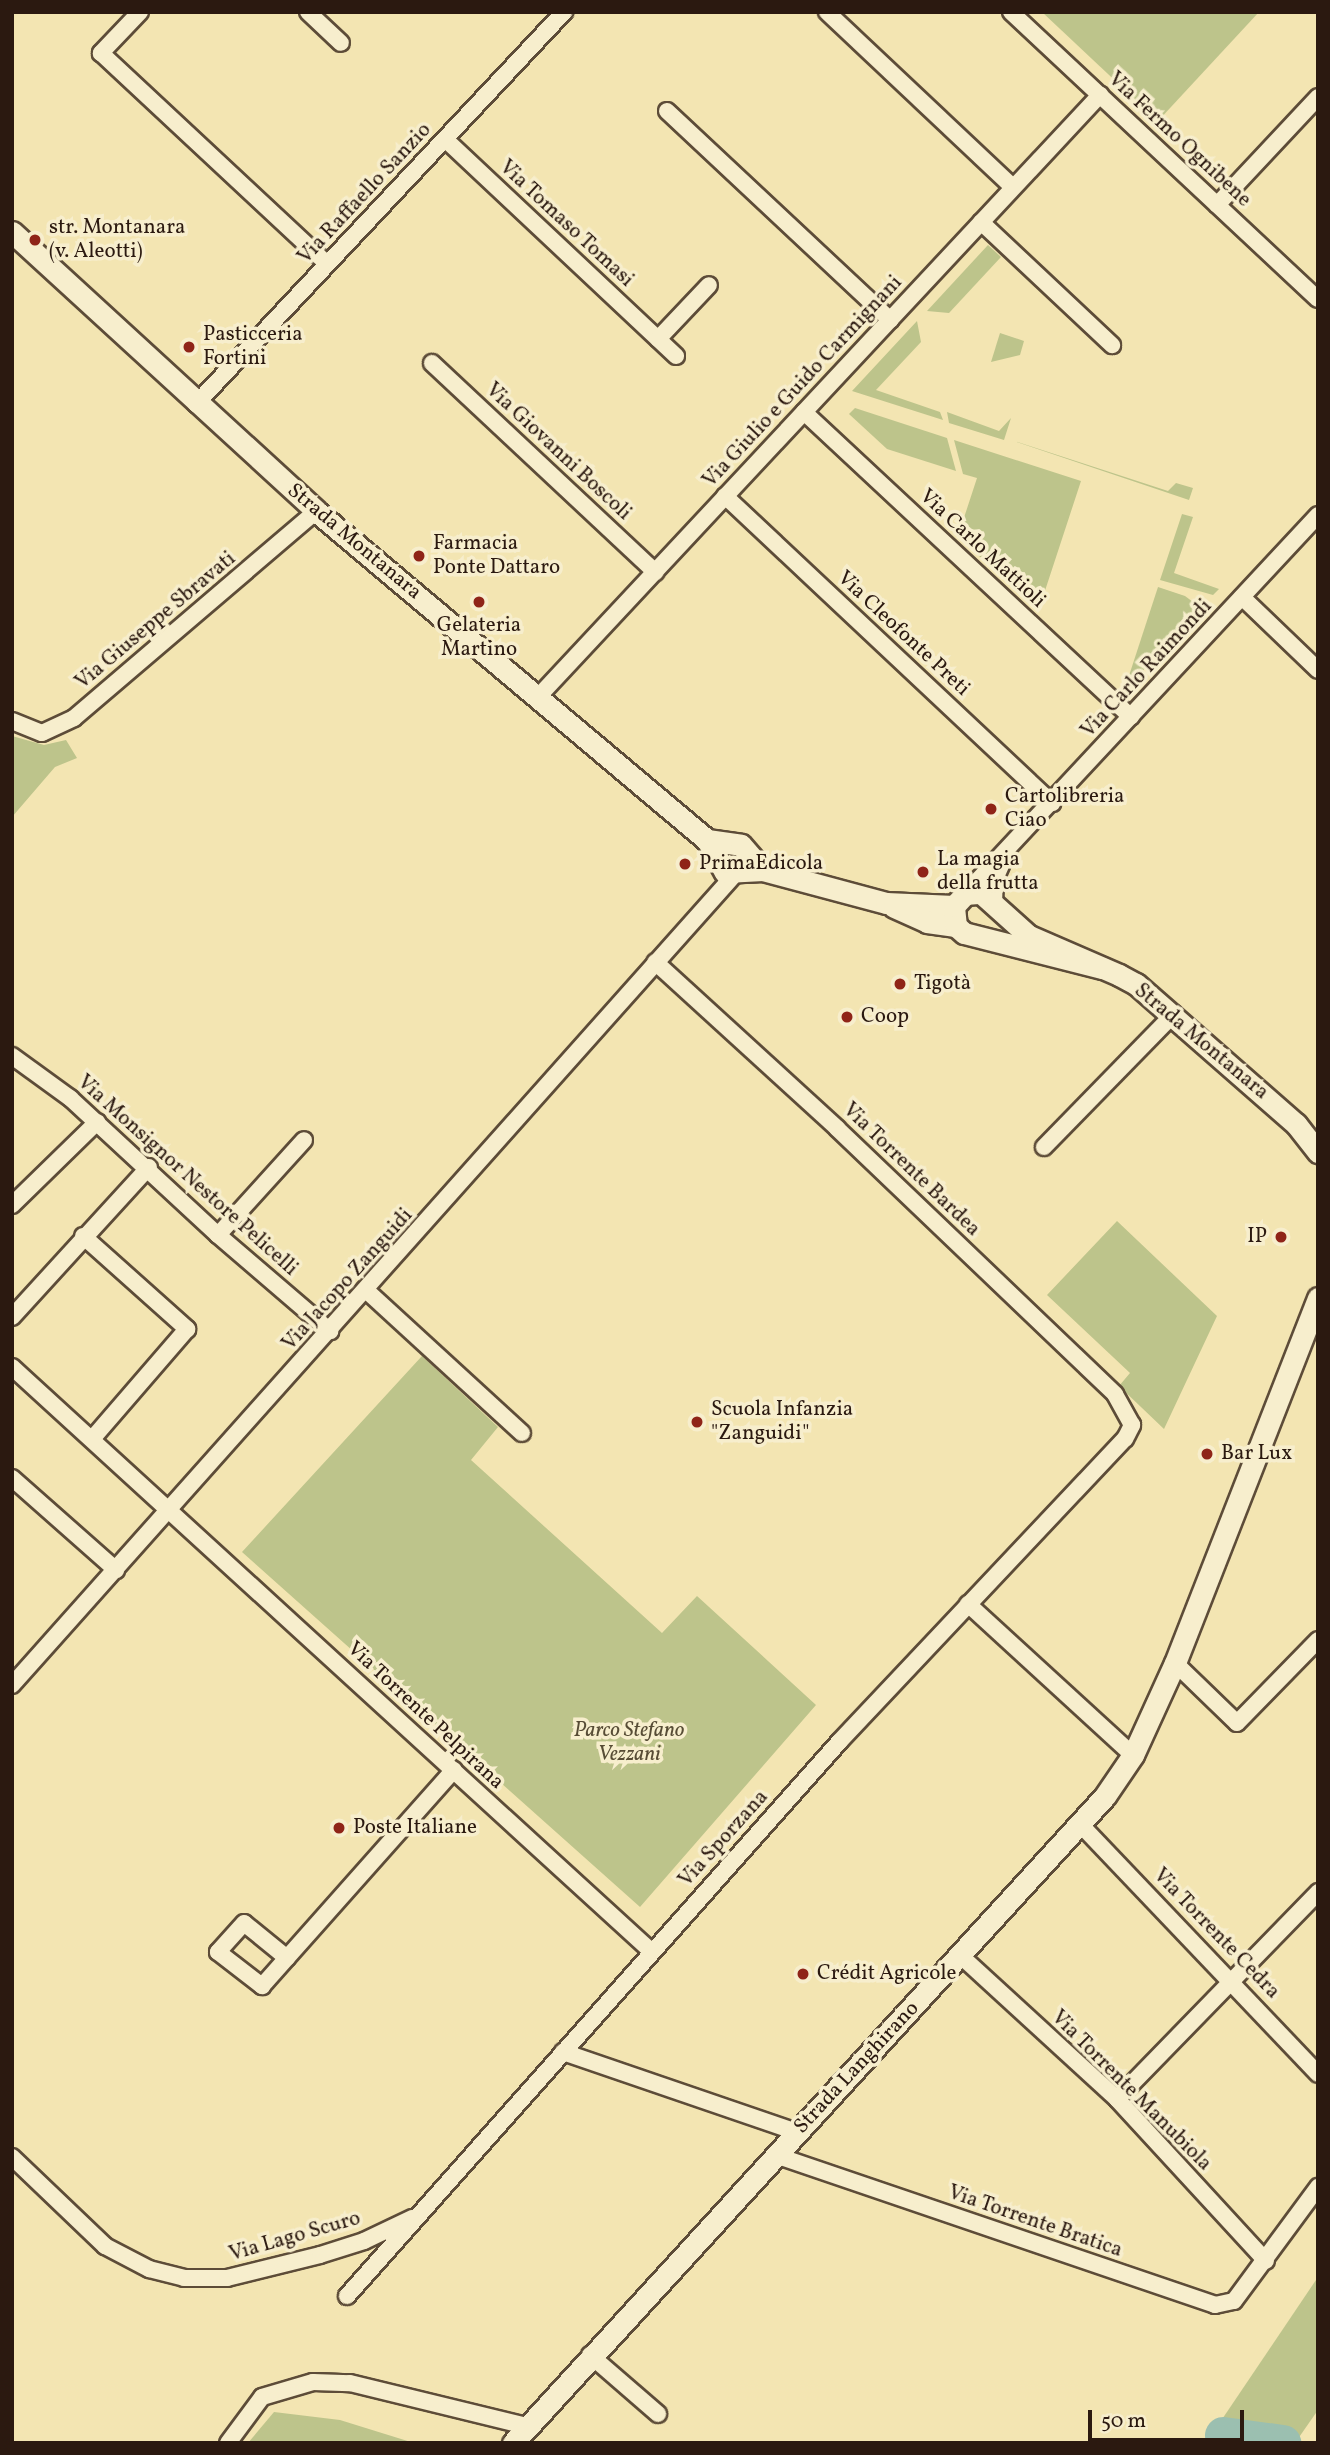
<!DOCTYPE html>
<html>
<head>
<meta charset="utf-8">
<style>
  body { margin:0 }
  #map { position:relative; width:1330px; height:2455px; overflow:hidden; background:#f3e5b2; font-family:Vollkorn,serif }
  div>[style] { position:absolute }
  .green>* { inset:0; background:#bdc48b }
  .river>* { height:37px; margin:-18.5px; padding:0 18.5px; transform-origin:18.5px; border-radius:18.5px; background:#9bbfb0 }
  .roads { filter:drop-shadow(2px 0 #5d4c38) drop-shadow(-2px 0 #5d4c38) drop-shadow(0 2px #5d4c38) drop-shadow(0 -2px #5d4c38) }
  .minor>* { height:16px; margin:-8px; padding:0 8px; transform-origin:8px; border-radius:8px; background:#f7eecd }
  .tertiary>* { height:21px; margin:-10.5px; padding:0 10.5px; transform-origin:10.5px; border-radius:10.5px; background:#f7eecd }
  .dots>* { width:19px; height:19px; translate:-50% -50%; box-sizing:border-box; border:4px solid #f7eecd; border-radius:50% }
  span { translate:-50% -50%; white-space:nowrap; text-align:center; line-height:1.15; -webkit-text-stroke:7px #f7eecd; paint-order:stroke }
  .street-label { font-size:21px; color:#2b1910 }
  .poi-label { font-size:21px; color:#2b1910 }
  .left { translate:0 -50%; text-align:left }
  .right { translate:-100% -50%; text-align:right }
  .park-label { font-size:21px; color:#574c35; font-style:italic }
  .frame { position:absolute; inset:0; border:14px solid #2b1910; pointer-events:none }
  .scale { position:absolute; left:1088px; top:2410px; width:156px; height:32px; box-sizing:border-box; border:4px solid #2b1910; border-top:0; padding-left:9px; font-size:21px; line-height:24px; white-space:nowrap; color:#2b1910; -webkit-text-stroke:5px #f7eecd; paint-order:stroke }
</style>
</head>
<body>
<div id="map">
  <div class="green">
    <i style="clip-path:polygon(1042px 12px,1259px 12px,1158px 121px)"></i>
    <i style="clip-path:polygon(988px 245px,1001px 257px,949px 313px,927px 311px)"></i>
    <i style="clip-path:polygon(917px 321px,921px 342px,876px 390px,940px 412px,943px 420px,852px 391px)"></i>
    <i style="clip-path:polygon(1000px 333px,1024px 341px,1020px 355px,991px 362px)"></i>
    <i style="clip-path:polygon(855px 408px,947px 438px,956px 471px,887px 449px,849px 414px)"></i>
    <i style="clip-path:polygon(947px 412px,999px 431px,1011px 418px,1004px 440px,949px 423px)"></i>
    <i style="clip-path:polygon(954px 440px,1081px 481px,1038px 612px,958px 536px,977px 478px,963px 474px)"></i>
    <i style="clip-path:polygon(1011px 440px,1168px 491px,1176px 483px,1193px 488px,1189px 500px)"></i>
    <i style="clip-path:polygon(1182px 514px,1193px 517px,1174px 573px,1219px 589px,1213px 595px,1160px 580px)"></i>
    <i style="clip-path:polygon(1158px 587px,1185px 596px,1201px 608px,1124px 691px)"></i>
    <i style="clip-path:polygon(12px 736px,44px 745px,66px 740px,77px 758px,55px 767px,12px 817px)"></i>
    <i style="clip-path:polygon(1117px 1221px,1217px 1316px,1164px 1429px,1119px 1386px,1130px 1373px,1047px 1295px)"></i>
    <i style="clip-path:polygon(422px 1356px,498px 1427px,471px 1460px,662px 1633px,697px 1596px,816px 1705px,640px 1907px,242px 1552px)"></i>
    <i style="clip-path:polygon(1318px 2277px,1318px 2410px,1295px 2443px,1206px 2443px)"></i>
    <i style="clip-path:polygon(274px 2412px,340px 2420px,414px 2443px,248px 2443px)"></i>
  </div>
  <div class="river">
    <i style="left:1223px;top:2435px;width:60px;rotate:7.7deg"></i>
  </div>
  <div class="roads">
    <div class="minor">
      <i style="left:140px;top:12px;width:57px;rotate:133.6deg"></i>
      <i style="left:101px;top:53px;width:309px;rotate:43deg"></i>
      <i style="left:308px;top:12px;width:45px;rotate:43.2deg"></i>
      <i style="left:827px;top:12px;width:255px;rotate:43.3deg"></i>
      <i style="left:1011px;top:12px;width:420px;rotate:43.1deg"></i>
      <i style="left:667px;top:111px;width:306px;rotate:43.1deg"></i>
      <i style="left:445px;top:139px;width:317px;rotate:43.2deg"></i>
      <i style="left:1217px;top:205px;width:148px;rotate:-46.9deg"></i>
      <i style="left:981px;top:222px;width:180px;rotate:43.2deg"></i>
      <i style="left:658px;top:339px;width:74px;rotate:-46.6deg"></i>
      <i style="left:432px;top:363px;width:306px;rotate:43.1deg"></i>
      <i style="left:196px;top:404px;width:538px;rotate:-46.81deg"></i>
      <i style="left:804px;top:412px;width:447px;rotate:43deg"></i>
      <i style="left:725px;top:496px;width:449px;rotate:43.2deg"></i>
      <i style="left:1242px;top:597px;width:105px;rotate:43.8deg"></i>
      <i style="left:538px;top:697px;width:824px;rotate:-46.97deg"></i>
      <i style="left:12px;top:721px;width:32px;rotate:22deg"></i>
      <i style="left:42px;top:733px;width:35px;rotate:-25deg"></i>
      <i style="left:74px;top:718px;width:318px;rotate:-40.5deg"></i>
      <i style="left:965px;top:894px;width:518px;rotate:-47.03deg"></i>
      <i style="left:994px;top:904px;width:25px;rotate:-88deg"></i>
      <i style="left:995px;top:879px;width:24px;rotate:-66deg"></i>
      <i style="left:12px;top:1056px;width:72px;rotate:35.9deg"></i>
      <i style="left:70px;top:1098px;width:202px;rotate:42.8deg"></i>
      <i style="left:218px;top:1235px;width:148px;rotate:40.6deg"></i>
      <i style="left:1044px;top:1147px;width:186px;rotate:-45.7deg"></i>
      <i style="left:12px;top:1205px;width:119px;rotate:-44.3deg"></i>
      <i style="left:218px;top:1235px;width:128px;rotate:-47.8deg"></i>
      <i style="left:83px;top:1236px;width:140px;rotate:41.8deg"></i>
      <i style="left:187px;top:1329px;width:144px;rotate:130.8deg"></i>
      <i style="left:367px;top:1291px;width:210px;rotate:42.5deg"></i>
      <i style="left:12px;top:1317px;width:203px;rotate:-47.6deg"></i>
      <i style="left:12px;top:1367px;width:867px;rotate:42.43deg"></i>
      <i style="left:12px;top:1478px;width:139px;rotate:41.5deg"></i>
      <i style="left:968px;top:1604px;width:224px;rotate:42.5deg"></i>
      <i style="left:1175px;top:1663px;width:86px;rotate:44.1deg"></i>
      <i style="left:1237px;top:1723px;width:116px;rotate:-45.7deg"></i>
      <i style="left:12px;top:1685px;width:1088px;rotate:-48.28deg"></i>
      <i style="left:1082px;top:1826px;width:342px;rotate:46.4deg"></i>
      <i style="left:961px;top:1956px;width:212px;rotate:42.5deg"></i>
      <i style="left:1117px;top:2099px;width:220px;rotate:47.4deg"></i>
      <i style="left:287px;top:1958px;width:55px;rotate:-140.9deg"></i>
      <i style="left:244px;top:1923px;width:39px;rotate:132deg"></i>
      <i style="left:218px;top:1952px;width:56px;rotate:37.7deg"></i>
      <i style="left:262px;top:1986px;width:289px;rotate:-48.4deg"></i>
      <i style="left:563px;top:2052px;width:247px;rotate:18.9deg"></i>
      <i style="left:1117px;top:2099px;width:289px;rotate:-45.8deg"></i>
      <i style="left:775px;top:2155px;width:465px;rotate:18.8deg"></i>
      <i style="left:1215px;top:2305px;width:19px;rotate:-12deg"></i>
      <i style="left:1234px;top:2301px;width:142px;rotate:-53.6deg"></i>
      <i style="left:12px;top:2157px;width:129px;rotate:43.7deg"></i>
      <i style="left:105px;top:2246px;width:50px;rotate:27.6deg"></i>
      <i style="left:149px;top:2269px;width:36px;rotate:14deg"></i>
      <i style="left:184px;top:2278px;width:43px"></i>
      <i style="left:227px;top:2278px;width:96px;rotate:-13.9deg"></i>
      <i style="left:320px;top:2255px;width:46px;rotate:-17.7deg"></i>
      <i style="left:364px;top:2241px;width:53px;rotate:-25.6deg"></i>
      <i style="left:347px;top:2296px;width:741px;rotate:-48.39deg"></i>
      <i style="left:839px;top:1742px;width:417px;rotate:-46.7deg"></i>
      <i style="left:1125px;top:1439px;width:16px;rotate:-63deg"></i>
      <i style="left:1132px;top:1425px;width:35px;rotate:-119deg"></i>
      <i style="left:1115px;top:1394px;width:385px;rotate:-136.3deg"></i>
      <i style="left:837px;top:1128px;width:246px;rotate:-137.6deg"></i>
      <i style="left:590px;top:2355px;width:90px;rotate:40.9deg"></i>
      <i style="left:228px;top:2443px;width:57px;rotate:-53.5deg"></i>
      <i style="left:262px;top:2397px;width:53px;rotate:-16.4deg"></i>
      <i style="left:313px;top:2382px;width:37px;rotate:2deg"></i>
      <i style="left:350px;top:2383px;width:182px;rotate:13.7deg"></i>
    </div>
    <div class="tertiary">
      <i style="left:12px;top:232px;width:413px;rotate:42.5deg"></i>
      <i style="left:316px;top:511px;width:511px;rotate:40.08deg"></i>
      <i style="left:707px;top:840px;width:37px;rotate:61deg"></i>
      <i style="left:725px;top:872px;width:38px;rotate:-3deg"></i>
      <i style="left:763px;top:870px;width:127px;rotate:15deg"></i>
      <i style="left:886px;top:903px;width:68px;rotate:2.5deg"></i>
      <i style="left:707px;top:840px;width:34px;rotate:8deg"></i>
      <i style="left:741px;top:845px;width:33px;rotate:49deg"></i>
      <i style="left:894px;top:907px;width:36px;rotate:24deg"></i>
      <i style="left:927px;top:922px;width:29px;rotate:8deg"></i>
      <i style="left:1102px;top:968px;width:142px;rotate:-165.8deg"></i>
      <i style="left:964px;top:933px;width:11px;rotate:-139deg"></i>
      <i style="left:956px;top:926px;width:20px;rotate:-96deg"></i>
      <i style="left:954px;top:906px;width:16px;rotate:-47deg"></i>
      <i style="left:965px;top:894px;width:16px;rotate:-4deg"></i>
      <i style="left:981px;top:893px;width:64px;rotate:41.9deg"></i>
      <i style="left:1029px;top:936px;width:98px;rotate:23.4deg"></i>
      <i style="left:1119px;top:975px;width:19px;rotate:28deg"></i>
      <i style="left:1136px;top:984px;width:213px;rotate:41.2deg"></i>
      <i style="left:1296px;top:1124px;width:36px;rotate:52deg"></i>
      <i style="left:513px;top:2443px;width:877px;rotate:-47.54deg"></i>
      <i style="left:1105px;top:1796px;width:50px;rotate:-55.7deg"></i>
      <i style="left:1133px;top:1755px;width:101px;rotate:-65.5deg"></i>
      <i style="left:1175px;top:1663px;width:392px;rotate:-68.6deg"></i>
    </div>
  </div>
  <div class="dots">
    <i style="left:35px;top:240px;background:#8f2418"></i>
    <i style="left:189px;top:347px;background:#8f2418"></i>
    <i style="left:419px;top:556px;background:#8f2418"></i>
    <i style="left:479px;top:602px;background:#8f2418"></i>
    <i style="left:991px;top:809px;background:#8f2418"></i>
    <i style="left:685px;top:864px;background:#8f2418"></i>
    <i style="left:923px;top:872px;background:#8f2418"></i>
    <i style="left:900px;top:984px;background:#8f2418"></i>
    <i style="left:847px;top:1017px;background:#8f2418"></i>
    <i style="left:1281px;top:1237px;background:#8f2418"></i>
    <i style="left:697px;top:1422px;background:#8f2418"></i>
    <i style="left:1207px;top:1454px;background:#8f2418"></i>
    <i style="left:339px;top:1828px;background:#8f2418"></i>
    <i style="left:803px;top:1974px;background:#8f2418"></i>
  </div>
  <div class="street-label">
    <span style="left:1179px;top:140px;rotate:43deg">Via Fermo Ognibene</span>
    <span style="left:365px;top:194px;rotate:-47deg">Via Raffaello Sanzio</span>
    <span style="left:566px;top:224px;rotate:43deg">Via Tomaso Tomasi</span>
    <span style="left:803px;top:382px;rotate:-47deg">Via Giulio e Guido Carmignani</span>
    <span style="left:558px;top:452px;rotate:43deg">Via Giovanni Boscoli</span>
    <span style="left:354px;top:542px;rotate:40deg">Strada Montanara</span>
    <span style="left:982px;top:549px;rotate:43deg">Via Carlo Mattioli</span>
    <span style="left:156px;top:621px;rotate:-40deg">Via Giuseppe Sbravati</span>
    <span style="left:903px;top:634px;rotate:43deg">Via Cleofonte Preti</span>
    <span style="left:1147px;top:669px;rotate:-47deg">Via Carlo Raimondi</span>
    <span style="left:1201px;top:1042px;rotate:40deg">Strada Montanara</span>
    <span style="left:911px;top:1170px;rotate:44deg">Via Torrente Bardea</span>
    <span style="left:187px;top:1176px;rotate:42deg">Via Monsignor Nestore Pelicelli</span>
    <span style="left:348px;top:1280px;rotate:-48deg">Via Jacopo Zanguidi</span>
    <span style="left:425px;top:1716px;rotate:43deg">Via Torrente Pelpirana</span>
    <span style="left:724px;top:1839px;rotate:-48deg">Via Sporzana</span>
    <span style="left:1216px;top:1934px;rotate:46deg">Via Torrente Cedra</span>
    <span style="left:857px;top:2068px;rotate:-47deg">Strada Langhirano</span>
    <span style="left:1131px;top:2091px;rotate:45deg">Via Torrente Manubiola</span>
    <span style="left:1035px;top:2222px;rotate:19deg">Via Torrente Bratica</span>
    <span style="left:295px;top:2237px;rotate:-16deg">Via Lago Scuro</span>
  </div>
  <div class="poi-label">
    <span class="left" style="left:49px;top:240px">str. Montanara<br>(v. Aleotti)</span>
    <span class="left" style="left:203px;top:347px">Pasticceria<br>Fortini</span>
    <span class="left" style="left:433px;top:556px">Farmacia<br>Ponte Dattaro</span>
    <span style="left:479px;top:638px">Gelateria<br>Martino</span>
    <span class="left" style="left:1005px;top:809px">Cartolibreria<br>Ciao</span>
    <span class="left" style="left:937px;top:872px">La magia<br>della frutta</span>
    <span class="left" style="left:699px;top:864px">PrimaEdicola</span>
    <span class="left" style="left:914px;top:984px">Tigotà</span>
    <span class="left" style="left:861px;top:1017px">Coop</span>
    <span class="right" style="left:1267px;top:1237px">IP</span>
    <span class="left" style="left:711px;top:1422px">Scuola Infanzia<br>"Zanguidi"</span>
    <span class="left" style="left:1221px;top:1454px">Bar Lux</span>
    <span class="left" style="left:353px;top:1828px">Poste Italiane</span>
    <span class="left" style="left:817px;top:1974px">Crédit Agricole</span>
  </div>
  <div class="park-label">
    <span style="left:629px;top:1743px">Parco Stefano<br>Vezzani</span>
  </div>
  <div class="frame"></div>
  <div class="scale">50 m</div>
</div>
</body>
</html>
